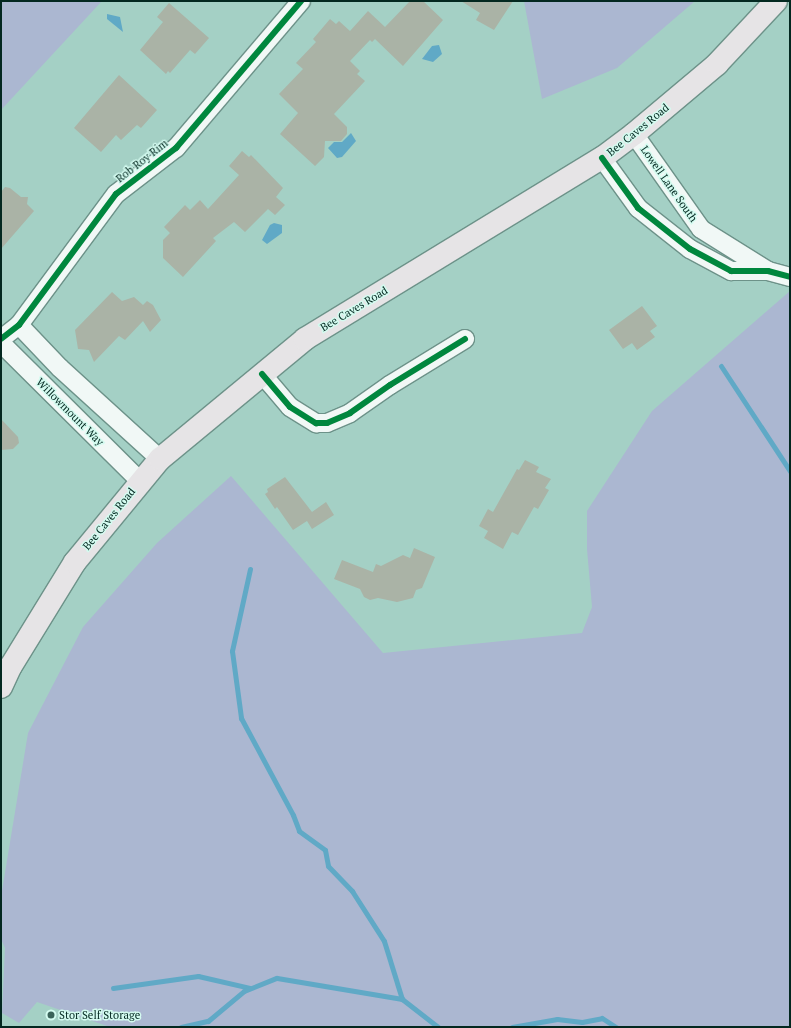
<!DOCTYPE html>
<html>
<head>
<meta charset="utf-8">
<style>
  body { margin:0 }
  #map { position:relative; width:791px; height:1028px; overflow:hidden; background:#a4d0c5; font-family:"PT Serif",serif }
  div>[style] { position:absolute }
  .green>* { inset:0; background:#abb7d1 }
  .water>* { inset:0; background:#60a9c6 }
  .stream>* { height:5px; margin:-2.5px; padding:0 2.5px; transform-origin:2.5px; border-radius:2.5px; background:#60a9c6 }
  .building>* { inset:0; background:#aab3a6 }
  .roads { filter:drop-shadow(1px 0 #6d9289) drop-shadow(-1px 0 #6d9289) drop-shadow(0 1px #6d9289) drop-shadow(0 -1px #6d9289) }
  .street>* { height:18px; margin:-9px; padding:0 9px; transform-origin:9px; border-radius:9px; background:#f1f8f6 }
  .primary>* { height:22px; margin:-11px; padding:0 11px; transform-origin:11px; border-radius:11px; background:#e6e4e6 }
  .cycleway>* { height:6px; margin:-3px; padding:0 3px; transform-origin:3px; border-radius:3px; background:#00873e }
  .dots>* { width:11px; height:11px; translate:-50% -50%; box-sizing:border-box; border:2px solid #d4fbf0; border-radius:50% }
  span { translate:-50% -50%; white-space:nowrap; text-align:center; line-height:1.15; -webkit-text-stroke:3px #d4fbf0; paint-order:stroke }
  .street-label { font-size:11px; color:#032820 }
  .poi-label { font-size:11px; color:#032820 }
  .left { translate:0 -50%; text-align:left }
  .frame { position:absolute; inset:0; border:2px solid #032820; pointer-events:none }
</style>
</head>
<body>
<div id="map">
  <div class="green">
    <i style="clip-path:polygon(1px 1px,102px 1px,1px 110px)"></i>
    <i style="clip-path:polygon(524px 1px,695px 1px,617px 68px,542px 99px)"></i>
    <i style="clip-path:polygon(790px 291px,790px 1027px,110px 1027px,37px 1002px,19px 1023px,2px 1013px,5px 948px,1px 939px,1px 897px,28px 733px,83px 627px,157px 543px,231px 476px,383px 653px,582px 633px,592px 607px,587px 549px,587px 511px,652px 411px)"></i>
  </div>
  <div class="water">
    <i style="clip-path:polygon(107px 14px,120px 17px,123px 32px,107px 19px)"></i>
    <i style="clip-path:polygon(439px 45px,442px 54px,433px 62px,422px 59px,432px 46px)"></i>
    <i style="clip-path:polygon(351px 133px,356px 141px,342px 157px,337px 158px,328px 148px,334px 142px,342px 142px)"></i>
    <i style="clip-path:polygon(274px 223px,282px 225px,282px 233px,267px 244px,262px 240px,270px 225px)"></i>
  </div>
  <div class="stream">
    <i style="left:721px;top:366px;width:126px;rotate:56.7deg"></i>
    <i style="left:250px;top:569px;width:84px;rotate:102.4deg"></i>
    <i style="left:232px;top:651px;width:68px;rotate:82.3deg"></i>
    <i style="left:241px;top:718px;width:110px;rotate:61.8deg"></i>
    <i style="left:293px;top:815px;width:17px;rotate:69deg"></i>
    <i style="left:299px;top:831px;width:32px;rotate:36deg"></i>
    <i style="left:325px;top:850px;width:16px;rotate:79deg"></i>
    <i style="left:328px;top:866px;width:35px;rotate:46deg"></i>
    <i style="left:352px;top:891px;width:59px;rotate:57.4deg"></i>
    <i style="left:384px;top:941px;width:61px;rotate:72.8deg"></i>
    <i style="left:402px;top:999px;width:46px;rotate:37.9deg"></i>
    <i style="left:113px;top:988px;width:86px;rotate:-8deg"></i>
    <i style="left:198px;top:976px;width:53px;rotate:13deg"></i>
    <i style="left:181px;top:1027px;width:28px;rotate:-13deg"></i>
    <i style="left:208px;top:1021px;width:47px;rotate:-39.8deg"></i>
    <i style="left:244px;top:991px;width:35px;rotate:-22deg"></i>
    <i style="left:277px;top:978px;width:127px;rotate:9.5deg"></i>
    <i style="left:512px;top:1027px;width:46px;rotate:-10.1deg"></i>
    <i style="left:557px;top:1019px;width:25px;rotate:7deg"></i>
    <i style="left:582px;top:1022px;width:20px;rotate:-11deg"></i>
    <i style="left:602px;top:1018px;width:17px;rotate:33deg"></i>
  </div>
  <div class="building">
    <i style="clip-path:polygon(410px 1px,423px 1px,443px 20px,403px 66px,375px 39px,372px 42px,370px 40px,350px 61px,360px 71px,357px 74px,365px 81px,334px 114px,347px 127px,347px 134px,341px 141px,325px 141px,324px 157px,315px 166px,280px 134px,298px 113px,279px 94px,303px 69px,296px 63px,316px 42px,313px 39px,330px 19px,336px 24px,339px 21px,350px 31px,368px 11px,385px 27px)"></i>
    <i style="clip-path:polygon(461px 1px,513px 1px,494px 30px,476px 20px,480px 13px)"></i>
    <i style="clip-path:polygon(169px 3px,209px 38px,195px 54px,190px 50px,170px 73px,168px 71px,166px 74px,140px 50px,163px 22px,157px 17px)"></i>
    <i style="clip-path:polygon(119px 75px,157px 110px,141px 128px,137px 125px,121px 140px,116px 135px,101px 152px,74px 128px)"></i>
    <i style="clip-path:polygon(242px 151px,249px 157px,251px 155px,283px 188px,276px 197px,285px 205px,275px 215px,268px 209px,245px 232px,234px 222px,213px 238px,216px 241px,183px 277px,163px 258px,163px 240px,170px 233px,164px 227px,185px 205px,190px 210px,200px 200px,208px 209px,239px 175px,229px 166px)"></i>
    <i style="clip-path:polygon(5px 187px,10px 188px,21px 197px,28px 197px,27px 204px,34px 211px,1px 249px,1px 192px)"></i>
    <i style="clip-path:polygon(112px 292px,122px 301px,134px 297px,143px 305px,147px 301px,153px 305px,161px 320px,150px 332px,143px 321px,125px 340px,119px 336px,94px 362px,89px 350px,78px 349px,75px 330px)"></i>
    <i style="clip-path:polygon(642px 306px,657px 326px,650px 331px,655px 337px,637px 350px,632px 343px,623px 349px,609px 330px)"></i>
    <i style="clip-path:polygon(1px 419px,18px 437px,19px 443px,13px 449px,1px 450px)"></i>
    <i style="clip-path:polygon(525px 460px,539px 467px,536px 472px,551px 479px,545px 488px,549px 490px,538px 509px,534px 507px,518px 535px,512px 532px,503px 549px,484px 538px,488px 531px,479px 526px,488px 509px,493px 512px,517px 469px,519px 470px)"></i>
    <i style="clip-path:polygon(285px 477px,312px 512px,326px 502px,334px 515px,312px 529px,307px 521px,293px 530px,277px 507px,275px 509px,265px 494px,268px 492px,267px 489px)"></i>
    <i style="clip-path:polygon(414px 548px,435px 557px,422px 588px,416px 590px,413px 598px,397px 602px,378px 598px,370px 600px,364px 597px,360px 589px,334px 579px,342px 560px,373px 572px,376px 564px,381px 566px,403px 555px,410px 558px)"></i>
  </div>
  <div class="roads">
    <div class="street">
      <i style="left:634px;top:134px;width:116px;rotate:54.8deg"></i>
      <i style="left:701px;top:229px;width:79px;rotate:32.1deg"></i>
      <i style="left:602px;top:158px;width:62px;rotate:54.2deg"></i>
      <i style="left:638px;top:208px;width:66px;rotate:38.3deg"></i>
      <i style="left:690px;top:249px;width:47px;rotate:28.2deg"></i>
      <i style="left:731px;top:271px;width:37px"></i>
      <i style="left:768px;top:271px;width:23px;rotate:15deg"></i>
      <i style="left:19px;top:325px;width:59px;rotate:46.4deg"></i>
      <i style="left:60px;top:368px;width:135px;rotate:42.3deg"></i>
      <i style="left:1px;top:339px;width:23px;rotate:-38deg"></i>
      <i style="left:19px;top:325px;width:163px;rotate:-53.5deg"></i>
      <i style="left:116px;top:194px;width:76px;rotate:-37.5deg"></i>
      <i style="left:176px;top:148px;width:193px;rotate:-49.6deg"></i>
      <i style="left:1px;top:343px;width:196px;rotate:44.8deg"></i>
      <i style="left:262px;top:374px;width:43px;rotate:49.7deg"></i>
      <i style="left:290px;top:407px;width:31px;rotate:32deg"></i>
      <i style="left:316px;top:423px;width:11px"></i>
      <i style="left:327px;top:423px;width:25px;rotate:-23deg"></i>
      <i style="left:350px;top:413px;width:49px;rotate:-35deg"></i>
      <i style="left:390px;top:385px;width:88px;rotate:-31.5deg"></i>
    </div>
    <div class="primary">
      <i style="left:1px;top:687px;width:23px;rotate:-65deg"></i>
      <i style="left:11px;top:666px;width:122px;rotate:-58.4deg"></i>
      <i style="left:75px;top:562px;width:134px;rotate:-50.5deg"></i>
      <i style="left:160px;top:459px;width:188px;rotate:-39.6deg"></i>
      <i style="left:305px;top:339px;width:348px;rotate:-31.4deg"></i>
      <i style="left:602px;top:158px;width:40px;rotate:-37deg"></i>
      <i style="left:634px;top:134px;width:109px;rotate:-40.1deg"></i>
      <i style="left:717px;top:64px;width:86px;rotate:-46.9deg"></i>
    </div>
  </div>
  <div class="cycleway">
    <i style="left:602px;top:158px;width:62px;rotate:54.2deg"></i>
    <i style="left:638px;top:208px;width:66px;rotate:38.3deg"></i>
    <i style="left:690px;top:249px;width:47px;rotate:28.2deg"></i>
    <i style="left:731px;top:271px;width:37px"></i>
    <i style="left:768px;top:271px;width:23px;rotate:15deg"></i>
    <i style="left:1px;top:339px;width:23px;rotate:-38deg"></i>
    <i style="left:19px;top:325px;width:163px;rotate:-53.5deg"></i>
    <i style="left:116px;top:194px;width:76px;rotate:-37.5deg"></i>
    <i style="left:176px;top:148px;width:193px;rotate:-49.6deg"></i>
    <i style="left:262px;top:374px;width:43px;rotate:49.7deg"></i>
    <i style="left:290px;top:407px;width:31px;rotate:32deg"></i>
    <i style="left:316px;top:423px;width:11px"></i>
    <i style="left:327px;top:423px;width:25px;rotate:-23deg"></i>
    <i style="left:350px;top:413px;width:49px;rotate:-35deg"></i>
    <i style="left:390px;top:385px;width:88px;rotate:-31.5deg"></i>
  </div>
  <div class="dots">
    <i style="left:51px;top:1015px;background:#3b635a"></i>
  </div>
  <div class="street-label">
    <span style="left:638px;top:130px;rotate:-39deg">Bee Caves Road</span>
    <span style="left:142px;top:161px;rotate:-38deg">Rob Roy Rim</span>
    <span style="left:669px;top:184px;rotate:55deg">Lowell Lane South</span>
    <span style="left:354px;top:309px;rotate:-31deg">Bee Caves Road</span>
    <span style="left:70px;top:412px;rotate:45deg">Willowmount Way</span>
    <span style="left:109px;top:519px;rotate:-51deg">Bee Caves Road</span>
  </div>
  <div class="poi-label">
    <span class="left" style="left:59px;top:1015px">Stor Self Storage</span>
  </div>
  <div class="frame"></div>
</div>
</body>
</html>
